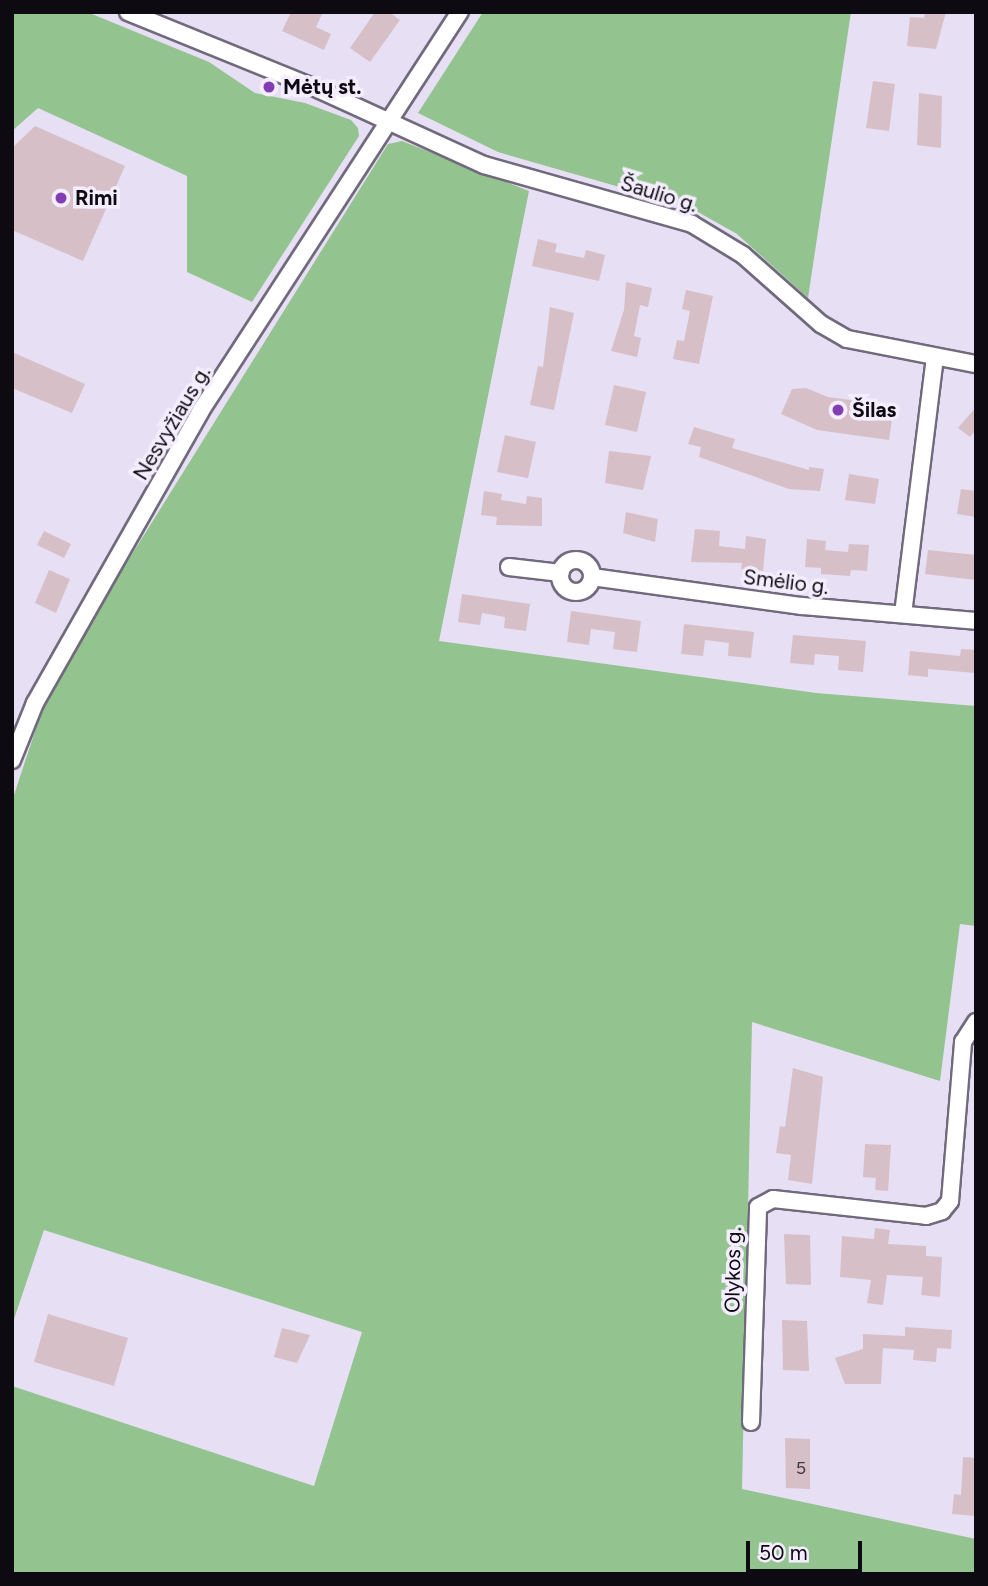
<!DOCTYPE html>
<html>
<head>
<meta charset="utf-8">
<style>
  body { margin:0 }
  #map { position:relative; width:988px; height:1586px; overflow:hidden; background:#e7dff4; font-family:Figtree,sans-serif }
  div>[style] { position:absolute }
  .green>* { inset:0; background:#93c38f }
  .building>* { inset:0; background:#d7bfc8 }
  .roads { filter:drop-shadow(2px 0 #716a7c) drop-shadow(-2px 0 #716a7c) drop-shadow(0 2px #716a7c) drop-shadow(0 -2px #716a7c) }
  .minor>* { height:16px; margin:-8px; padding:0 8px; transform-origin:8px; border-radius:8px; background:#fff }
  .minor>.ring { margin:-8px; padding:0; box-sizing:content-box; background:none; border:16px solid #fff; border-radius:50% }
  .dots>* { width:19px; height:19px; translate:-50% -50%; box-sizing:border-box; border:4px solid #f3edfe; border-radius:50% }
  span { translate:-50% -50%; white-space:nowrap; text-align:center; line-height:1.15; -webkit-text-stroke:7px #f3edfe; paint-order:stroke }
  .number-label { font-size:18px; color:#40373f }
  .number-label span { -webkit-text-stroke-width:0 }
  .poi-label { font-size:21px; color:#0d0a11; font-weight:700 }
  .left { translate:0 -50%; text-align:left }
  .street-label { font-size:21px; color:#0d0a11 }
  .frame { position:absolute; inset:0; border:14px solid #0d0a11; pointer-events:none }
  .scale { position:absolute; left:746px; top:1541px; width:116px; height:32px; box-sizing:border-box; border:4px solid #0d0a11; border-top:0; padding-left:9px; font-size:21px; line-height:24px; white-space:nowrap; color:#0d0a11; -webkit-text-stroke:5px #f3edfe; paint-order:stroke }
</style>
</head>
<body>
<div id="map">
  <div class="green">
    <i style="clip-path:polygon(12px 12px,87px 12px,209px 62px,255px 93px,305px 103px,351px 120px,358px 128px,359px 136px,252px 302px,187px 272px,187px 176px,38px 108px,12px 131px)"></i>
    <i style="clip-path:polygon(483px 12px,851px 12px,808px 298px,737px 234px,689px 207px,498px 152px,418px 113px)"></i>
    <i style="clip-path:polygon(402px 141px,529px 191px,439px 641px,816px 693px,976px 706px,976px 926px,960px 924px,940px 1081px,752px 1022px,742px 1489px,976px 1539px,976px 1574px,12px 1574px,12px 1386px,314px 1486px,362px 1332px,44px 1230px,12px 1325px,12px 801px,48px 692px,76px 644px,388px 144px)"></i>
  </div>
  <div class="building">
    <i style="clip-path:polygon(291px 12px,323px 12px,316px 27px,331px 34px,324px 50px,282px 31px)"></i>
    <i style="clip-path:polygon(375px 12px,389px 12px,400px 20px,370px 62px,350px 48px)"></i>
    <i style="clip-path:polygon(925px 12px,946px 12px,936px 49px,907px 46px,910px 17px,924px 18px)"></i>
    <i style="clip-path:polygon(873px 81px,895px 84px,889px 131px,866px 128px)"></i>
    <i style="clip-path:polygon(919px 93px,942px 96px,941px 148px,917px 145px)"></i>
    <i style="clip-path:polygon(35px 126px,125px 166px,83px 261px,12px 230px,12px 148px)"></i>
    <i style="clip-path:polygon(538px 239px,557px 244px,555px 252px,584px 258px,586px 250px,605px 255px,599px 281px,532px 266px)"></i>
    <i style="clip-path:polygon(626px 282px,652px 288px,648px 307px,640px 305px,634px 336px,641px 338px,637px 357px,611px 351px,624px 310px)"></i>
    <i style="clip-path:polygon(686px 290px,713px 296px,699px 364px,673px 359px,677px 340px,684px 341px,690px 311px,682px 309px)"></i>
    <i style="clip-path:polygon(550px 307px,574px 313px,554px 410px,530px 405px,538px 366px,543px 367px)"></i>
    <i style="clip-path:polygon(12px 352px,85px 384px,72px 413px,12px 388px)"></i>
    <i style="clip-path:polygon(614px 385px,646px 392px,637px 432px,605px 425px)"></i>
    <i style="clip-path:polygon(806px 388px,828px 397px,894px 406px,889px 440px,817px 430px,781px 414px,792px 389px)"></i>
    <i style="clip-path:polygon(976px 407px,976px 430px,970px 437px,958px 428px)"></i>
    <i style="clip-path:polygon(694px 427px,735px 439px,732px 448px,809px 470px,809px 467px,824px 469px,820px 491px,789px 489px,699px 457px,701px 447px,688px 444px)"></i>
    <i style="clip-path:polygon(505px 435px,536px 442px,528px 478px,497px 472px)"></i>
    <i style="clip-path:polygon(609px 451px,651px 456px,643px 490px,605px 483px)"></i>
    <i style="clip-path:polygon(849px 474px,879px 479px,875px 504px,845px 500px)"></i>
    <i style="clip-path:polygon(961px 489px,976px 491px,976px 517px,957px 514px)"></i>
    <i style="clip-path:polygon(484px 491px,502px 494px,501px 500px,526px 504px,527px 496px,542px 498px,542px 526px,496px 525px,497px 517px,481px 515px)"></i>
    <i style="clip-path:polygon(626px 512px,658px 519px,655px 542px,623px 533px)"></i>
    <i style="clip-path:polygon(695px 529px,720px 531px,719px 546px,745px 549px,746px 536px,766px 539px,763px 571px,741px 569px,742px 563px,691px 562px)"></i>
    <i style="clip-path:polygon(44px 531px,71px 544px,64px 558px,37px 545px)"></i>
    <i style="clip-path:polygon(807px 539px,826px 541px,825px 550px,848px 552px,849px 544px,869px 545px,867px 571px,851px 570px,850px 576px,821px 574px,821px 568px,805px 567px)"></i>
    <i style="clip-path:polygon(928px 550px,976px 555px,976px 580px,925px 574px)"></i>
    <i style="clip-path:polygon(49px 570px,70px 579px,56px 613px,35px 603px)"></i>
    <i style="clip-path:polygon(462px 594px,530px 604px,526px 631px,504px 628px,505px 617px,482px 613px,480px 625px,458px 622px)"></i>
    <i style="clip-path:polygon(571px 611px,641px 621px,637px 652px,613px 649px,615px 632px,591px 629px,589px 645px,567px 642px)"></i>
    <i style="clip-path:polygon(684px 624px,754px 632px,751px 658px,728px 656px,729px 643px,705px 640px,703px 656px,681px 654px)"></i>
    <i style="clip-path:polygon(793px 635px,866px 641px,863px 672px,838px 670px,839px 656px,815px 654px,814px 665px,790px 663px)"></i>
    <i style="clip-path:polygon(961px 649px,976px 650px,976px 673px,928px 669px,928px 677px,908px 675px,910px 651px,960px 656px)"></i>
    <i style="clip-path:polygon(793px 1068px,823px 1077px,812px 1184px,788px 1180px,791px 1155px,776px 1153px,780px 1126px,785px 1127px)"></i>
    <i style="clip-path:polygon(865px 1144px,891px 1145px,888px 1191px,875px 1190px,876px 1178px,863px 1177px)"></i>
    <i style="clip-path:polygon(875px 1228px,890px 1230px,888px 1244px,926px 1246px,926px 1256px,942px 1257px,940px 1297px,921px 1295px,923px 1277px,887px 1275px,883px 1305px,867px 1303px,871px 1280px,840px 1277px,842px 1236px,874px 1239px)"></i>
    <i style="clip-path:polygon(784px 1234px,810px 1235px,811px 1285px,786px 1284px)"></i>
    <i style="clip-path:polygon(48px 1314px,128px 1338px,114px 1386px,34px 1362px)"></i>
    <i style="clip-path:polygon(782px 1320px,807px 1321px,809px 1371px,783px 1370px)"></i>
    <i style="clip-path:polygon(905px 1327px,952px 1330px,951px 1349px,937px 1348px,936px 1362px,913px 1360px,914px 1350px,883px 1348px,881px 1384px,845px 1384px,835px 1358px,863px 1349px,863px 1334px,905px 1336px)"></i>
    <i style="clip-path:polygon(282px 1328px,310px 1335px,297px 1363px,274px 1357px)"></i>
    <i style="clip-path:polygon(785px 1438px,810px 1439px,810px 1489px,786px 1488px)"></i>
    <i style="clip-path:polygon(963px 1457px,976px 1458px,976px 1516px,952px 1514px,954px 1494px,961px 1495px)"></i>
  </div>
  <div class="roads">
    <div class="minor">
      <i style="left:128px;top:12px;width:207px;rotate:22.1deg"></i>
      <i style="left:320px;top:90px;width:180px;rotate:24.6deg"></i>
      <i style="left:484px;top:165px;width:216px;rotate:15.8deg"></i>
      <i style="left:692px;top:224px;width:60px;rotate:31.3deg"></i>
      <i style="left:743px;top:255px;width:104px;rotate:41.5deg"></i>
      <i style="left:821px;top:324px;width:30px;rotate:30deg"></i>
      <i style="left:847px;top:339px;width:131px;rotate:11deg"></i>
      <i class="ring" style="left:560px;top:560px;width:16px;height:16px"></i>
      <i style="left:509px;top:567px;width:52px;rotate:6.6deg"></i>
      <i style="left:592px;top:577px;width:212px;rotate:7.9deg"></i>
      <i style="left:802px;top:606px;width:175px;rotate:4.9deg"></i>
      <i style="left:903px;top:614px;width:258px;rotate:-82.9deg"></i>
      <i style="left:12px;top:760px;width:61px;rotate:-68deg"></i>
      <i style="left:35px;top:703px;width:335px;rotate:-60.4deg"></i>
      <i style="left:200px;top:412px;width:477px;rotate:-57deg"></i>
      <i style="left:751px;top:1422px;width:215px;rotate:-88.1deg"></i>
      <i style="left:758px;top:1207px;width:17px;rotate:-28deg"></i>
      <i style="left:773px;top:1199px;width:154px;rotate:6.3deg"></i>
      <i style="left:926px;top:1216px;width:17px;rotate:-17deg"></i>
      <i style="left:942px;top:1211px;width:13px;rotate:-51deg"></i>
      <i style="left:950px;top:1201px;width:160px;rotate:-85.3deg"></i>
      <i style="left:963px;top:1042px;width:24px;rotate:-57deg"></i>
    </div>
  </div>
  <div class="dots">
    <i style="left:269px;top:87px;background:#823eb2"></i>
    <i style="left:61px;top:198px;background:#823eb2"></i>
    <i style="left:838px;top:410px;background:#823eb2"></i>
  </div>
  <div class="number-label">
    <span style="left:801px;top:1468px">5</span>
  </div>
  <div class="poi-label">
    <span class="left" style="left:283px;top:87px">Mėtų st.</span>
    <span class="left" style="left:75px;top:198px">Rimi</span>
    <span class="left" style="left:852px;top:410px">Šilas</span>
  </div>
  <div class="street-label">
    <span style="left:659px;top:194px;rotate:17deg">Šaulio g.</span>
    <span style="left:172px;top:423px;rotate:-59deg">Nesvyžiaus g.</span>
    <span style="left:786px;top:582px;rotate:7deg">Smėlio g.</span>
    <span style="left:733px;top:1270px;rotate:-89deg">Olykos g.</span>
  </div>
  <div class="frame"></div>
  <div class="scale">50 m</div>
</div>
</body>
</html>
